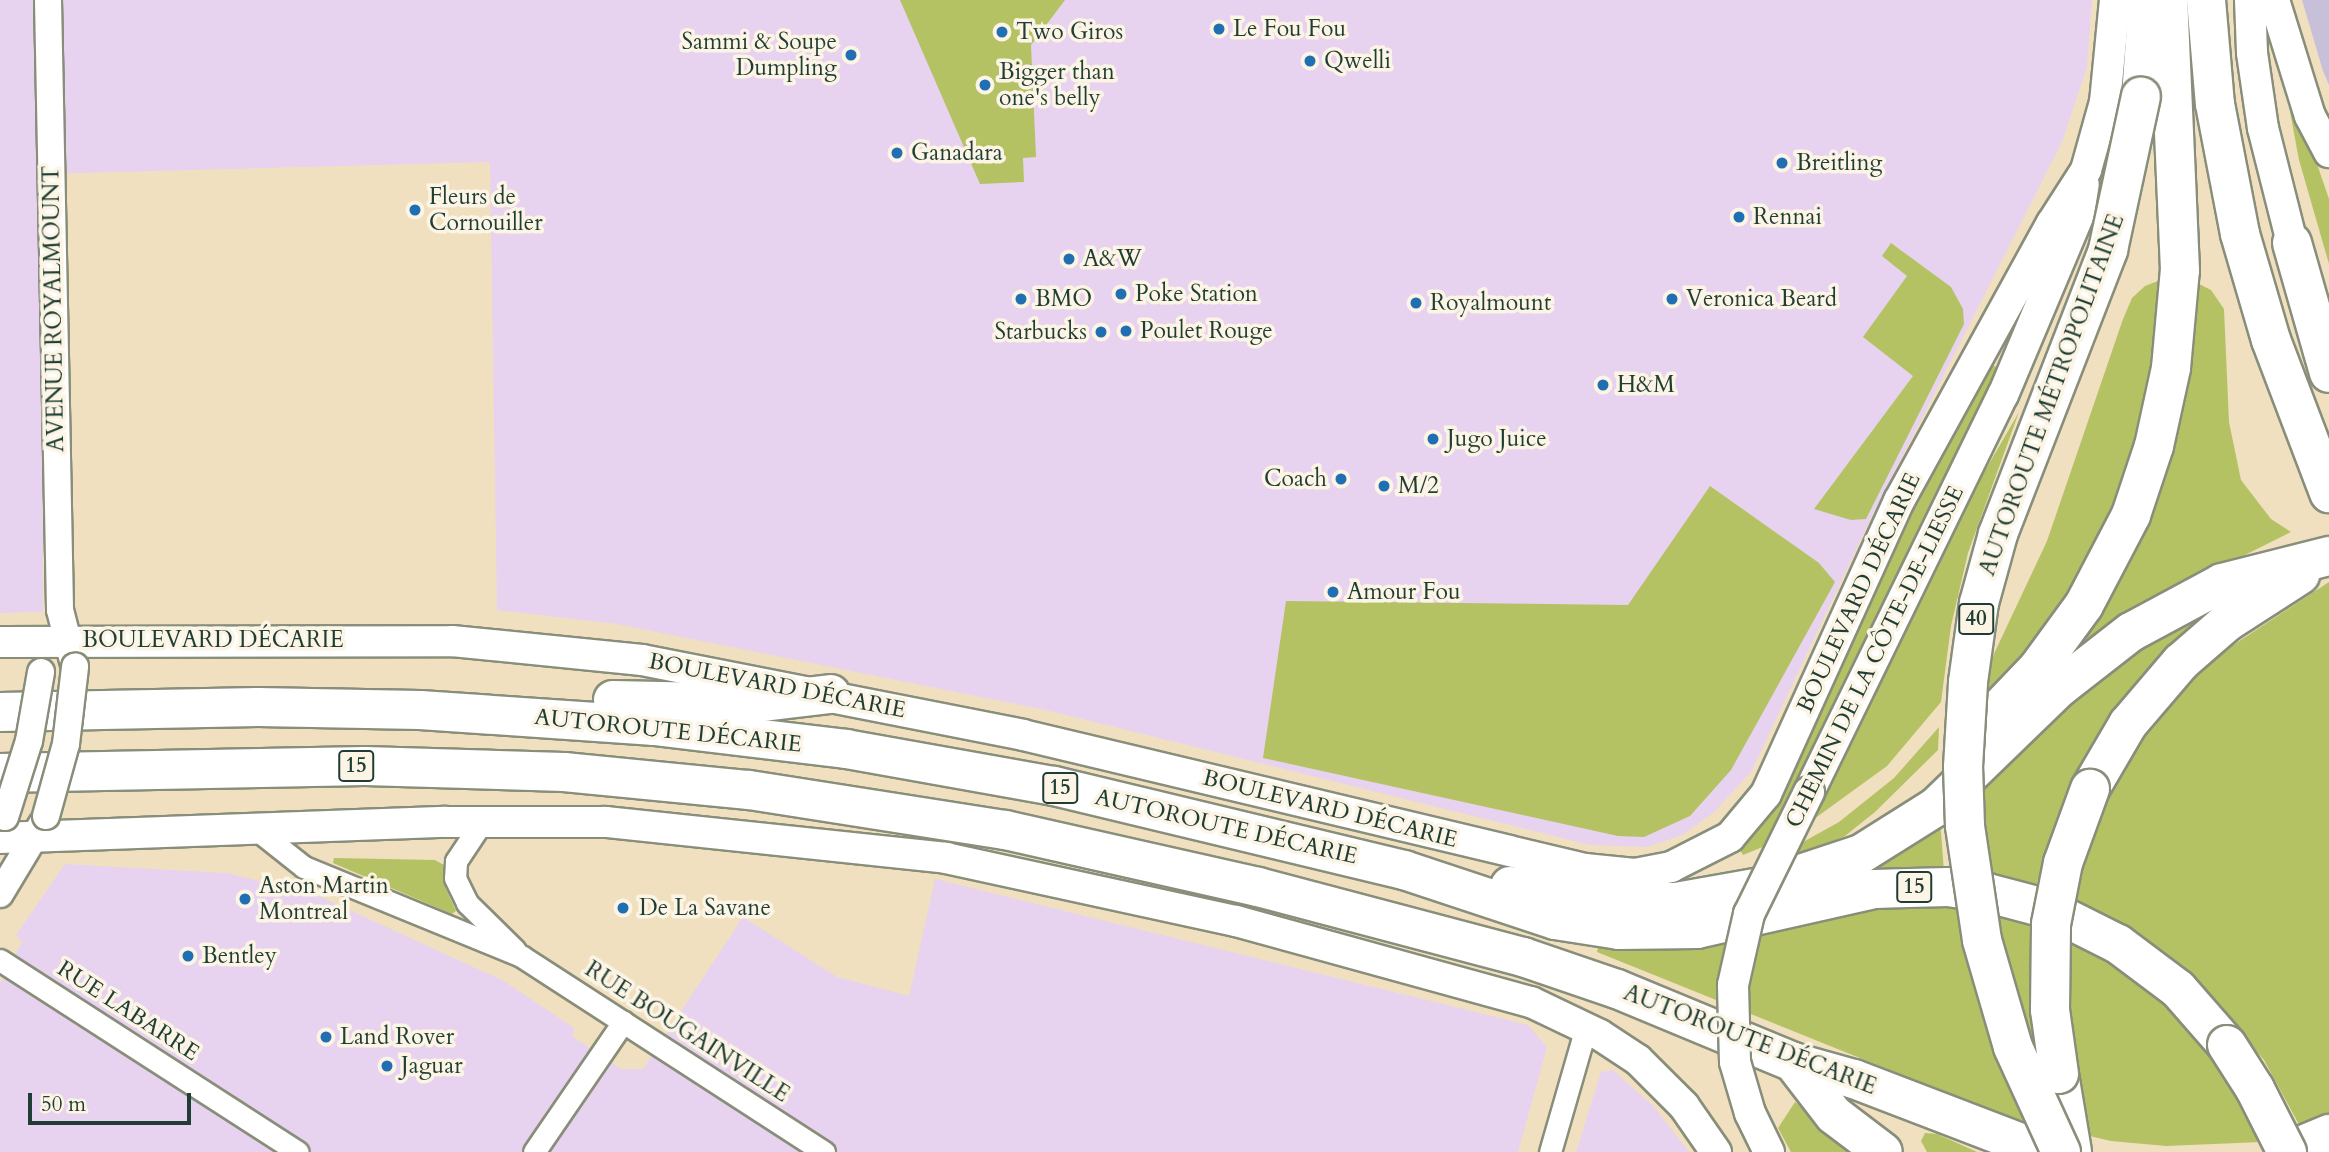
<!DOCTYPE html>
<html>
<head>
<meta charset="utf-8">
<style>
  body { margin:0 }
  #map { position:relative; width:2329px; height:1152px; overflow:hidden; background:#f0e0c0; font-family:Cardo,serif }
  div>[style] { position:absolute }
  .built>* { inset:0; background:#e7d2ef }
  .industrial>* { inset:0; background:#c8bfd8 }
  .green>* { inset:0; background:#b4c264 }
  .roads { filter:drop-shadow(2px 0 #888e7a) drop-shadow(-2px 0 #888e7a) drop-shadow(0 2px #888e7a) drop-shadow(0 -2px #888e7a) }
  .minor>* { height:21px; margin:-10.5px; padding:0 10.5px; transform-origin:10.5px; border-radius:10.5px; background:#fff }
  .tertiary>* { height:26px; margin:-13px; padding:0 13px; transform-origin:13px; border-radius:13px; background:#fff }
  .secondary>* { height:30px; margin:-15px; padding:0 15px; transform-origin:15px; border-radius:15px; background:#fff }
  .motorway>* { height:38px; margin:-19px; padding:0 19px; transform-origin:19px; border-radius:19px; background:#fff }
  .bridges { filter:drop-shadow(2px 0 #888e7a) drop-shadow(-2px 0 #888e7a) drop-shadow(0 2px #888e7a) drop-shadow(0 -2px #888e7a) }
  .tertiary-bridge>* { height:26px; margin:-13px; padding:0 13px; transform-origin:13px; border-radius:13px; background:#fff }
  .secondary-bridge>* { height:30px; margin:-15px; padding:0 15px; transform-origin:15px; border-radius:15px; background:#fff }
  .motorway-bridge>* { height:38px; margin:-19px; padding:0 19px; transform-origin:19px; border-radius:19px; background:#fff }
  .dots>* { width:19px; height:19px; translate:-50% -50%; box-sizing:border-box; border:4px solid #fcf5e5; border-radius:50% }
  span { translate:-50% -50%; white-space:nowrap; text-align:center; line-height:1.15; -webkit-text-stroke:7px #fcf5e5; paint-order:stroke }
  .shield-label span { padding:2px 5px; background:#fcf5e5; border:2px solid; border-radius:5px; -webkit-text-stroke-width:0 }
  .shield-label { font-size:21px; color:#1f3d34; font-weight:700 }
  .poi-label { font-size:23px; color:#1f3d34 }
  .left { translate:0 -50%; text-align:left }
  .right { translate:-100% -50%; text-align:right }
  .street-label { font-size:23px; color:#1f3d34 }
  .scale { position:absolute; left:28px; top:1093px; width:163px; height:32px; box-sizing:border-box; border:4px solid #1f3d34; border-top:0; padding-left:9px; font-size:21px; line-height:24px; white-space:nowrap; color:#1f3d34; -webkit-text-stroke:5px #fcf5e5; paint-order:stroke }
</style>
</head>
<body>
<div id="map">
  <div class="built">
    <i style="clip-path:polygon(0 0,2092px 0,2087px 67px,2062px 142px,1871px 518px,1751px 772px,1713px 813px,1682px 835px,1647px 847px,1590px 845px,1046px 710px,617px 624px,497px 610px,490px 162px,42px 174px,43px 612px,0 613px)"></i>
    <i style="clip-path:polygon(65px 864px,227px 873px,321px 897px,504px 981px,574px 1028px,573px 1037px,621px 1069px,643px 1069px,743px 917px,837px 977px,909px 996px,935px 879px,1528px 1025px,1547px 1047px,1518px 1152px,0 1152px,0 984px,22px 942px,16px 935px)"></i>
    <i style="clip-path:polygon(1613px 1070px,1654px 1107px,1689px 1152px,1576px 1152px,1601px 1072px)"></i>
  </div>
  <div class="industrial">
    <i style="clip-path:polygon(2302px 0,2329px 0,2329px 85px,2323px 71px)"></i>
  </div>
  <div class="green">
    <i style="clip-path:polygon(900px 0,1065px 0,1031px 45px,1036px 157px,1023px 158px,1024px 182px,980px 184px)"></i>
    <i style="clip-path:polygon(2291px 88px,2329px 199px,2329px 264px,2299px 160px,2286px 90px)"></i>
    <i style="clip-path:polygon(1891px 243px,1951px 287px,1963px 309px,1964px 324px,1866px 519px,1851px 520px,1814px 509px,1913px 376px,1863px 337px,1907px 276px,1882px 256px)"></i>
    <i style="clip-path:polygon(2163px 279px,2158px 373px,2126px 490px,2070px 604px,1986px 710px,1992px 658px,2047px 541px,2123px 319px,2132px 298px,2145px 286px)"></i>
    <i style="clip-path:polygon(2197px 283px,2211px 290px,2224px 309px,2229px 422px,2241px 480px,2271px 519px,2291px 532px,2189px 583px,2094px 644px,2082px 634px)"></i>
    <i style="clip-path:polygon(1990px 364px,1998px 368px,1970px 431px,1765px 846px,1743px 855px,1738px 847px,1781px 796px,1905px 520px)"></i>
    <i style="clip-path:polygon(2019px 412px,1968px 553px,1951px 626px,1941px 702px,1887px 766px,1814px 819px,1971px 495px)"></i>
    <i style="clip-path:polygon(1710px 486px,1819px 563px,1835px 582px,1731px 770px,1690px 816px,1644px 837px,1618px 836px,1263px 758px,1286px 601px,1628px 605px)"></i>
    <i style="clip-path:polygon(2329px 582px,2329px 1118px,2303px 1132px,2264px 1060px,2187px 971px,2126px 927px,2074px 899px,2110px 785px,2134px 742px,2169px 698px,2206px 663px)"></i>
    <i style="clip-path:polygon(2210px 611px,2055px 828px,2036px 885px,1990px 876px,1982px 786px,2076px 697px,2162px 635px)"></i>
    <i style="clip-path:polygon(1939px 727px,1938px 750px,1875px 812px,1845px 836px,1795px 858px,1803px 842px,1839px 822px,1894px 778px)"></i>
    <i style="clip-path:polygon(1940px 819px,1944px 872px,1860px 877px)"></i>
    <i style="clip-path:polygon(334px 858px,435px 860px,444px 865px,445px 887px,456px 911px,452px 914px,333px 863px)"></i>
    <i style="clip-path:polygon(1954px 900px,2022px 915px,2126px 963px,2204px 1042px,2261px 1142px,2166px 1146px,2111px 1141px,2004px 1116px,1597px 952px,1599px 941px)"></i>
    <i style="clip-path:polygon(1795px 1102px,1865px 1152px,1791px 1152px,1778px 1128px)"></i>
    <i style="clip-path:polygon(1925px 1133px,1937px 1134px,1977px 1152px,1927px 1152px,1921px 1141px)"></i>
  </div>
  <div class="roads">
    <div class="minor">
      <i style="left:482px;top:822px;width:47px;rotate:123.7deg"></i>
      <i style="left:456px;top:861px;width:17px;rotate:93deg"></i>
      <i style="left:455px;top:878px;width:28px;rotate:64deg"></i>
      <i style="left:467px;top:903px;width:67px;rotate:44.4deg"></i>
      <i style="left:256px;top:829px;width:61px;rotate:38.4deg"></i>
      <i style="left:304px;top:867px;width:235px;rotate:22.3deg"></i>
      <i style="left:521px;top:956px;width:361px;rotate:32.9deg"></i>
      <i style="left:0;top:960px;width:354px;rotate:32.8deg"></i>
      <i style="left:534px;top:1152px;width:158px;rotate:-55.6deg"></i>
      <i style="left:1550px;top:1152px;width:130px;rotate:-73.9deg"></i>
    </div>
    <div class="tertiary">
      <i style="left:48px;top:0;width:610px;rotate:88.87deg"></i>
      <i style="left:60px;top:610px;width:53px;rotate:75.7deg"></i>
      <i style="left:0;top:894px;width:82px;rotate:-59deg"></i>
    </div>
    <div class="secondary">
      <i style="left:2250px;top:0;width:53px;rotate:87.8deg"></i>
      <i style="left:2252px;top:53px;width:76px;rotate:81.7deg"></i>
      <i style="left:2263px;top:128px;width:119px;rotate:75.8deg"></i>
      <i style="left:2292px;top:243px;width:19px;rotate:65deg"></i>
      <i style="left:2274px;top:0;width:121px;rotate:72.8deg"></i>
      <i style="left:2310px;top:116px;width:41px;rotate:62.2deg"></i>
      <i style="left:0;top:642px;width:452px;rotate:-0.1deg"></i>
      <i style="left:452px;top:641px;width:191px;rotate:5.7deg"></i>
      <i style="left:642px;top:660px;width:388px;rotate:11.1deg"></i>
      <i style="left:1023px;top:735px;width:578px;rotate:13.41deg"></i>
      <i style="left:1585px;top:869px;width:50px;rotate:5.7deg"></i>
      <i style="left:1635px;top:874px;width:37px;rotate:-11deg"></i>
      <i style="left:1671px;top:867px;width:66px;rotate:-27deg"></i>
      <i style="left:1730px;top:837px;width:56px;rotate:-50.1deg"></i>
      <i style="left:1766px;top:794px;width:322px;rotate:-65.6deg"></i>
      <i style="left:1899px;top:501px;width:317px;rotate:-61.2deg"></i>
      <i style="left:2052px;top:223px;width:63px;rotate:-57.3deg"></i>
      <i style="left:2086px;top:170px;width:71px;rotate:-74.4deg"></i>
      <i style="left:2105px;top:102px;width:102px;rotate:-84.4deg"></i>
      <i style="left:1809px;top:792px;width:442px;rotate:-64deg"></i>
      <i style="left:2003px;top:395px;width:196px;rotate:-67.2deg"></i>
      <i style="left:2079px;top:214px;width:30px;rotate:-81deg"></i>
      <i style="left:0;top:838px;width:446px;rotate:-2.1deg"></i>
      <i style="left:446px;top:822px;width:160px"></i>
      <i style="left:606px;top:822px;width:342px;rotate:6deg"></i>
      <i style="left:946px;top:858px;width:297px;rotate:12.3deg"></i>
      <i style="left:1236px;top:921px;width:306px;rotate:15.4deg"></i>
      <i style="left:1531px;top:1002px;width:76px;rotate:25.6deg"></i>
      <i style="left:1600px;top:1035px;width:45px;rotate:33.3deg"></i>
      <i style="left:1638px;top:1060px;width:65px;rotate:45deg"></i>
      <i style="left:1684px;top:1106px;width:56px;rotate:55.2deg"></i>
    </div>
    <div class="motorway">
      <i style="left:2206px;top:0;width:104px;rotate:85.1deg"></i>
      <i style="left:2215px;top:104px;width:132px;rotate:79.1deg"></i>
      <i style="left:2240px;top:234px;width:110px;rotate:73.7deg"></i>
      <i style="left:2271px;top:340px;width:164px;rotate:69.2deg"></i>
      <i style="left:2141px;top:96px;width:96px;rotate:-85.8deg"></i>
      <i style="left:2292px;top:243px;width:135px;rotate:74.1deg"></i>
      <i style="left:613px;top:700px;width:142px;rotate:1.2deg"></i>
      <i style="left:755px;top:703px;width:76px;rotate:-6.8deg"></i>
      <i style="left:0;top:712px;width:258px;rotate:-1.1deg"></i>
      <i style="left:258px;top:707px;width:162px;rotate:1.1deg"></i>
      <i style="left:420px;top:710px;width:235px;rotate:3.9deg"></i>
      <i style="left:654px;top:726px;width:193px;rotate:6.8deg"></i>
      <i style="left:846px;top:749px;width:211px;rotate:10.1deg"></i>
      <i style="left:1054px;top:786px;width:360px;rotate:13.5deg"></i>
      <i style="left:1404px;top:870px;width:159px;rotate:18.3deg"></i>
      <i style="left:1555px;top:920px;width:65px;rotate:8.9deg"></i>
      <i style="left:1619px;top:930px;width:78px;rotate:-0.7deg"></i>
      <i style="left:1697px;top:929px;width:182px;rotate:-12.7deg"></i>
      <i style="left:1875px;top:889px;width:73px;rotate:-1.6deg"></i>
      <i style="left:1948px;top:887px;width:40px;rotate:8.5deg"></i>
      <i style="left:1988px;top:893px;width:62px;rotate:14.9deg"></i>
      <i style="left:2048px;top:909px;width:78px;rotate:26.6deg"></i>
      <i style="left:2118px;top:944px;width:75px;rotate:36.9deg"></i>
      <i style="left:2178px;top:989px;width:74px;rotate:48.8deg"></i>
      <i style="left:1972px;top:737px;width:95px;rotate:-46.3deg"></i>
      <i style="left:2038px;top:668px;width:78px;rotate:-53.9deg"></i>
      <i style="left:2084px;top:605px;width:102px;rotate:-62.4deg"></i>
      <i style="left:2131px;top:515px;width:73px;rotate:-71.6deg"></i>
      <i style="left:2154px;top:446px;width:80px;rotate:-77.7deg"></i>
      <i style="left:2171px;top:368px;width:98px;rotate:-84.8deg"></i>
      <i style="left:2180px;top:270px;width:270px;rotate:-92.5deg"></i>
      <i style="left:0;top:773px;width:365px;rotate:-1.1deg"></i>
      <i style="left:365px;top:766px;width:199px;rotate:1.7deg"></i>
      <i style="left:564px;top:772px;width:186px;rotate:5.6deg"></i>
      <i style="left:749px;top:790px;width:259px;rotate:8.9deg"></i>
      <i style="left:1005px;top:830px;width:259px;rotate:12.7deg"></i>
      <i style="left:1258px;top:887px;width:274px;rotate:14.8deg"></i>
      <i style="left:1523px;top:957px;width:99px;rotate:18.8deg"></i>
      <i style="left:1617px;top:989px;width:191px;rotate:22.5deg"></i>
      <i style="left:1793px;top:1062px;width:63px;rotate:15.6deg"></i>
      <i style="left:1854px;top:1079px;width:204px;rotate:21deg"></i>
      <i style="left:2090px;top:789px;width:75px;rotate:-59.7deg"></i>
      <i style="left:2128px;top:724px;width:82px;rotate:-49.5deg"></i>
      <i style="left:2181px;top:662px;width:61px;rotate:-41deg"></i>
      <i style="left:2227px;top:622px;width:87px;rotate:-32.8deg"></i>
      <i style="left:1510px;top:886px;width:114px;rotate:8.1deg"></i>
      <i style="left:1623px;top:902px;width:53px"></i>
      <i style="left:1676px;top:902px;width:86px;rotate:-10deg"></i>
      <i style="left:1761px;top:887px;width:105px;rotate:-18.3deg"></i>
      <i style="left:1861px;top:854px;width:89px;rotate:-32.1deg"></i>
      <i style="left:1936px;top:807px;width:171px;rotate:-44.1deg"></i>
      <i style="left:2059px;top:688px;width:91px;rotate:-37.9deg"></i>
      <i style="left:2131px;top:632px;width:103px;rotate:-28.3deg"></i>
      <i style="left:2222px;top:583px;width:110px;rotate:-14.2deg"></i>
      <i style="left:1793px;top:1062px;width:67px;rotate:52.3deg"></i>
      <i style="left:1834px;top:1115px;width:61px;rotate:37.1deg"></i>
      <i style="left:2059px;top:1074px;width:79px;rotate:80.5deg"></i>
      <i style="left:2286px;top:1152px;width:47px;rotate:-22.7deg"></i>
    </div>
  </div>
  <div class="bridges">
    <div class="tertiary-bridge">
      <i style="left:46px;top:816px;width:75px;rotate:-74.5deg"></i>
      <i style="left:66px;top:744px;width:78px;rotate:-83.3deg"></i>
      <i style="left:5px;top:817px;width:80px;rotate:-72.5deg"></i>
      <i style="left:29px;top:741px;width:70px;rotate:-80.1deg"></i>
    </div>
    <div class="secondary-bridge">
      <i style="left:1769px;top:1152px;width:43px;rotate:-116deg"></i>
      <i style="left:1750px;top:1113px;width:53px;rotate:-106.4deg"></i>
      <i style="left:1735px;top:1062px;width:77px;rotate:-91.5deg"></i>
      <i style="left:1733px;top:985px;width:73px;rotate:-77.3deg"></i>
      <i style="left:1749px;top:914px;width:136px;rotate:-63.8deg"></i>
    </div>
    <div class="motorway-bridge">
      <i style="left:2227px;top:1045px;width:52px;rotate:57.5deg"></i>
      <i style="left:2255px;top:1089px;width:71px;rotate:63.1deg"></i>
      <i style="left:2059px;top:1074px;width:65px;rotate:-98deg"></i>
      <i style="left:2050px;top:1010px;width:86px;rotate:-89.3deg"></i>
      <i style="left:2051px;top:924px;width:62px;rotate:-78.9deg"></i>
      <i style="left:2063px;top:863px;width:79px;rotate:-70deg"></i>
      <i style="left:2061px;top:1152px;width:115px;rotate:-114.6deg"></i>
      <i style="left:2013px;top:1047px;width:111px;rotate:-106.2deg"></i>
      <i style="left:1982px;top:940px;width:115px;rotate:-98.5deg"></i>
      <i style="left:1965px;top:826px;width:59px;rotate:-91.9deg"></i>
      <i style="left:1963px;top:767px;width:85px;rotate:-86.6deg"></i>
      <i style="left:1968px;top:682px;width:80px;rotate:-82.1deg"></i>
      <i style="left:1979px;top:603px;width:72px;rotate:-74.6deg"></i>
      <i style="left:1998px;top:534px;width:305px;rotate:-68.8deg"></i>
      <i style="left:2108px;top:250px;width:157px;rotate:-77.9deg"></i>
    </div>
  </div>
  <div class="dots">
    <i style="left:1219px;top:29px;background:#1f6fb2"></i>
    <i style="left:1002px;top:32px;background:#1f6fb2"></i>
    <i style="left:851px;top:55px;background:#1f6fb2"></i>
    <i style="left:1310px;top:61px;background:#1f6fb2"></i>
    <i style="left:985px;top:85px;background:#1f6fb2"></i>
    <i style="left:897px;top:153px;background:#1f6fb2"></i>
    <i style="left:1782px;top:163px;background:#1f6fb2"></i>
    <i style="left:415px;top:210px;background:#1f6fb2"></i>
    <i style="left:1739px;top:217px;background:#1f6fb2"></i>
    <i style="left:1069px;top:259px;background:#1f6fb2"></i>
    <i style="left:1121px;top:294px;background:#1f6fb2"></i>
    <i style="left:1021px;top:299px;background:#1f6fb2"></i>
    <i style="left:1672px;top:299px;background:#1f6fb2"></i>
    <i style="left:1416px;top:303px;background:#1f6fb2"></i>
    <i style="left:1126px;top:331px;background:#1f6fb2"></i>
    <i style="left:1101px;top:332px;background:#1f6fb2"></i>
    <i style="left:1603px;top:385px;background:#1f6fb2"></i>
    <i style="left:1433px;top:439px;background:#1f6fb2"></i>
    <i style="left:1341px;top:479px;background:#1f6fb2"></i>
    <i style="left:1384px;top:486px;background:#1f6fb2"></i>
    <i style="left:1333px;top:592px;background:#1f6fb2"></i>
    <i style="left:245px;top:899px;background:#1f6fb2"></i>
    <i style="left:623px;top:908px;background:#1f6fb2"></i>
    <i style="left:188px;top:956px;background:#1f6fb2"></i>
    <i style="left:326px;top:1037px;background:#1f6fb2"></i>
    <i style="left:387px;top:1066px;background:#1f6fb2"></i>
  </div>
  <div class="shield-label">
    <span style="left:1976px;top:619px">40</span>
    <span style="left:356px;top:766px">15</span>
    <span style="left:1060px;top:788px">15</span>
    <span style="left:1914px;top:887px">15</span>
  </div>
  <div class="poi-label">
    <span class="left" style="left:1233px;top:29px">Le Fou Fou</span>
    <span class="left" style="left:1016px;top:32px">Two Giros</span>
    <span class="right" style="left:837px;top:55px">Sammi &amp; Soupe<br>Dumpling</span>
    <span class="left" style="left:1324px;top:61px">Qwelli</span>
    <span class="left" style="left:999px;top:85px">Bigger than<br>one's belly</span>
    <span class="left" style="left:911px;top:153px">Ganadara</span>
    <span class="left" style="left:1796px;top:163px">Breitling</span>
    <span class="left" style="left:429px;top:210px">Fleurs de<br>Cornouiller</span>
    <span class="left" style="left:1753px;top:217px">Rennai</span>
    <span class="left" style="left:1083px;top:259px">A&amp;W</span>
    <span class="left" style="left:1135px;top:294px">Poke Station</span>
    <span class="left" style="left:1035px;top:299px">BMO</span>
    <span class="left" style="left:1686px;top:299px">Veronica Beard</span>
    <span class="left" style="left:1430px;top:303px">Royalmount</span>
    <span class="left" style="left:1140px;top:331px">Poulet Rouge</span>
    <span class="right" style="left:1087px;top:332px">Starbucks</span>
    <span class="left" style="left:1617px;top:385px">H&amp;M</span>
    <span class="left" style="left:1447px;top:439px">Jugo Juice</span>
    <span class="right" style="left:1327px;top:479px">Coach</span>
    <span class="left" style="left:1398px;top:486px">M/2</span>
    <span class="left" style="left:1347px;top:592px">Amour Fou</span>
    <span class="left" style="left:259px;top:899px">Aston Martin<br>Montreal</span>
    <span class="left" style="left:639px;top:908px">De La Savane</span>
    <span class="left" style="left:202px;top:956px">Bentley</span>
    <span class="left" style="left:340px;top:1037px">Land Rover</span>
    <span class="left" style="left:401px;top:1066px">Jaguar</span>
  </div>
  <div class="street-label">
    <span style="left:54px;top:309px;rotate:-91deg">AVENUE ROYALMOUNT</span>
    <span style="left:2052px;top:395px;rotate:-70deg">AUTOROUTE MÉTROPOLITAINE</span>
    <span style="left:1859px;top:593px;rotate:-65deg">BOULEVARD DÉCARIE</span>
    <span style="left:213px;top:640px">BOULEVARD DÉCARIE</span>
    <span style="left:1875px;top:657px;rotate:-64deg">CHEMIN DE LA CÔTE-DE-LIESSE</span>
    <span style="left:777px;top:686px;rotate:11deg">BOULEVARD DÉCARIE</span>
    <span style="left:668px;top:731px;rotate:6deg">AUTOROUTE DÉCARIE</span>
    <span style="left:1330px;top:809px;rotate:14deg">BOULEVARD DÉCARIE</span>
    <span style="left:1226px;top:827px;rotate:13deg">AUTOROUTE DÉCARIE</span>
    <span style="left:128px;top:1011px;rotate:33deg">RUE LABARRE</span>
    <span style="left:687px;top:1032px;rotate:33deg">RUE BOUGAINVILLE</span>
    <span style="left:1750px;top:1040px;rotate:21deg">AUTOROUTE DÉCARIE</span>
  </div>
  <div class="scale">50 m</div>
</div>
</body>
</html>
